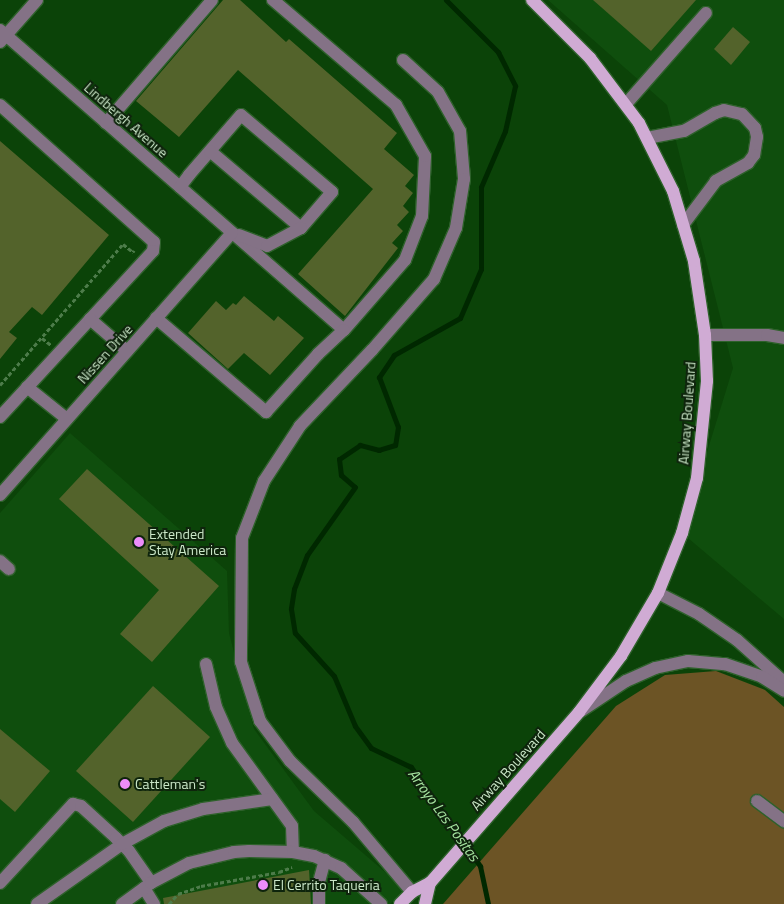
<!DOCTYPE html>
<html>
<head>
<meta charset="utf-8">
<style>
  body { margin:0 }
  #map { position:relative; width:784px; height:904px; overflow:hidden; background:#0b4308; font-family:"Titillium Web",sans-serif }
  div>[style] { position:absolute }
  .built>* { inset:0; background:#0f4e0d }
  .green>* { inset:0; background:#6c5425 }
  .stream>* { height:5px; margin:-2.5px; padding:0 2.5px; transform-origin:2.5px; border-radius:2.5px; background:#002800 }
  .building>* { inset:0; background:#53632b }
  .path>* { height:3px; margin-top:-1.5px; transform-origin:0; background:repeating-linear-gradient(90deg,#4d7c4a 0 4px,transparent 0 6.5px) }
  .roads { filter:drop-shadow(1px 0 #2e612b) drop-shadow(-1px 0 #2e612b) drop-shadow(0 1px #2e612b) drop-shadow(0 -1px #2e612b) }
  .minor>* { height:12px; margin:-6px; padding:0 6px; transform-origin:6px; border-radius:6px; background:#847286 }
  .major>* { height:12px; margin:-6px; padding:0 6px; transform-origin:6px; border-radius:6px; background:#d0abd4 }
  .dots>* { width:14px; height:14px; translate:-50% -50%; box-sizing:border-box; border:2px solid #0e240c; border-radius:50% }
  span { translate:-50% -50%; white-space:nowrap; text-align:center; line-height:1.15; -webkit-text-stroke:4px #0e240c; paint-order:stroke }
  .street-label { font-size:14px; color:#cbe7c8 }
  .poi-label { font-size:14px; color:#cbe7c8 }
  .left { translate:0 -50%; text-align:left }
  .water-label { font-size:15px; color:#a6e4a0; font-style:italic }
</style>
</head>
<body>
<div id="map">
  <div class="built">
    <i style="clip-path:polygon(548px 0,784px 0,784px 619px,682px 533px,733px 368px,667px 105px)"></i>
    <i style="clip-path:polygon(70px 433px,227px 571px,229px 633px,254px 729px,314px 811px,406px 890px,390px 904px,0 904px,0 513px)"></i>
  </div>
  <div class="green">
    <i style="clip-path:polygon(716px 671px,765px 690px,784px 707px,784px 904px,443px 904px,616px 706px,665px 675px)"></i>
  </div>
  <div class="stream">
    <i style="left:446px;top:0;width:74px;rotate:45deg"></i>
    <i style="left:498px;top:52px;width:38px;rotate:63deg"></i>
    <i style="left:515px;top:86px;width:46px;rotate:102.5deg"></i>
    <i style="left:505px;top:131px;width:61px;rotate:113.2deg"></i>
    <i style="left:481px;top:187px;width:82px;rotate:90deg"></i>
    <i style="left:481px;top:269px;width:53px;rotate:113.2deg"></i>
    <i style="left:460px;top:318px;width:76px;rotate:150.7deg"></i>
    <i style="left:394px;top:355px;width:27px;rotate:124deg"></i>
    <i style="left:379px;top:377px;width:53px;rotate:69.2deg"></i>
    <i style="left:398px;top:427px;width:18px;rotate:99deg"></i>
    <i style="left:395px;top:445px;width:17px;rotate:163deg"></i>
    <i style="left:379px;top:450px;width:20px;rotate:-165deg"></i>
    <i style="left:360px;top:445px;width:25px;rotate:146deg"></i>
    <i style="left:339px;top:459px;width:16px;rotate:83deg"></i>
    <i style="left:341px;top:475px;width:18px;rotate:41deg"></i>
    <i style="left:355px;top:487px;width:83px;rotate:125.2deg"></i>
    <i style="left:307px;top:555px;width:36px;rotate:111deg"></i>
    <i style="left:294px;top:589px;width:20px;rotate:99deg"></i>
    <i style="left:291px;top:609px;width:24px;rotate:81deg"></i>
    <i style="left:295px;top:633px;width:58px;rotate:47.8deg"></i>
    <i style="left:334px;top:676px;width:54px;rotate:67.2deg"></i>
    <i style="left:355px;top:726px;width:27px;rotate:54deg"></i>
    <i style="left:371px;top:748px;width:44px;rotate:25.4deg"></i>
    <i style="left:411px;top:767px;width:121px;rotate:55.1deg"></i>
    <i style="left:480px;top:866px;width:39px;rotate:78deg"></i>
  </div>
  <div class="building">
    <i style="clip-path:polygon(223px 0,240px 0,286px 42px,289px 39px,397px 133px,384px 149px,414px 175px,405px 186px,413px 193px,403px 206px,409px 212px,397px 225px,403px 231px,392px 243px,398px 248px,345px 316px,298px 274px,373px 189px,238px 70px,179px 137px,136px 101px)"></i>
    <i style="clip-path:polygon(593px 0,696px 0,651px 51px)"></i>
    <i style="clip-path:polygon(733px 27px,750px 42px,731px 65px,714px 49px)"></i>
    <i style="clip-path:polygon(0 141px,109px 235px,42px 315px,32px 307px,9px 332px,17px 338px,0 359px)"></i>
    <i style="clip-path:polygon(244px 296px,274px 321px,278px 316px,304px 338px,270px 375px,244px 353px,228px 369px,188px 333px,216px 301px,226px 310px,233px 303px,236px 305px)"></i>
    <i style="clip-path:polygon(87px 469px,219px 586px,152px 662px,120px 634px,159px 590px,59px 499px)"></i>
    <i style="clip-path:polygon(153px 686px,210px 737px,133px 822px,76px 771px)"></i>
    <i style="clip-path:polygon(0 729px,50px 771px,15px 812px,0 799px)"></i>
    <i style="clip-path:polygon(309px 870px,311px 904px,164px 904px,163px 898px)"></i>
  </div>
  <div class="path">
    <i style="left:42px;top:338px;width:11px;rotate:38deg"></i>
    <i style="left:0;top:385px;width:187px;rotate:-48.9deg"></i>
    <i style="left:123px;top:244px;width:13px;rotate:39deg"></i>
    <i style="left:133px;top:252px;width:2px;rotate:-63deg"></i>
    <i style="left:169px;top:904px;width:13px;rotate:-48deg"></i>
    <i style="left:178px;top:894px;width:24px;rotate:-19deg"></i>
    <i style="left:201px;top:886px;width:79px;rotate:-10.2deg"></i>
    <i style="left:279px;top:872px;width:14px;rotate:-21deg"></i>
  </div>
  <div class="roads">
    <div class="minor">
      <i style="left:0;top:30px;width:456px;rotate:41.1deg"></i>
      <i style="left:344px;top:330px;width:93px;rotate:-48.9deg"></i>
      <i style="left:405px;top:260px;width:47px;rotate:-68.9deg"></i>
      <i style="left:422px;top:216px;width:60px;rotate:-87.1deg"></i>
      <i style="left:425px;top:156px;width:59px;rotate:-119.6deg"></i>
      <i style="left:396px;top:105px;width:162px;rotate:-139.5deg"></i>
      <i style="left:0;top:42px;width:56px;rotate:-48.6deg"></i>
      <i style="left:403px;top:60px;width:47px;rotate:42.4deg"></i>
      <i style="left:438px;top:92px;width:45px;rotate:60.6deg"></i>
      <i style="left:460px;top:131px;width:48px;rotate:85.2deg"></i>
      <i style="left:464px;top:179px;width:50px;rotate:99.3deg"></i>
      <i style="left:456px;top:228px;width:56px;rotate:113.3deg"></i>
      <i style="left:434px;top:279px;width:94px;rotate:131.1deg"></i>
      <i style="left:372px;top:350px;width:105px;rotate:133.5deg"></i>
      <i style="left:300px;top:426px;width:66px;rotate:123.2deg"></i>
      <i style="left:264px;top:481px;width:61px;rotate:111.1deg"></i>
      <i style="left:242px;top:538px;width:124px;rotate:90.5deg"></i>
      <i style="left:241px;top:662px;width:62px;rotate:72.1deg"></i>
      <i style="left:260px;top:721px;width:50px;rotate:53.1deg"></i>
      <i style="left:290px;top:761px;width:88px;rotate:44.1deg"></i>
      <i style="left:353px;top:822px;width:92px;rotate:49.9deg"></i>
      <i style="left:626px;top:104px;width:121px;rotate:-48.7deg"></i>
      <i style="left:0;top:105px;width:206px;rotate:41.7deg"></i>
      <i style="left:154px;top:242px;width:9px;rotate:96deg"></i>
      <i style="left:153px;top:251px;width:226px;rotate:132.7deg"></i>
      <i style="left:106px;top:123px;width:162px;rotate:-49.2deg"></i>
      <i style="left:647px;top:138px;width:38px;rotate:-11deg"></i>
      <i style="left:684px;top:131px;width:36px;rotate:-30deg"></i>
      <i style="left:715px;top:113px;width:9px;rotate:-18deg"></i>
      <i style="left:724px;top:110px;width:18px;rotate:13deg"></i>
      <i style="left:742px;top:114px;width:19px;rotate:47deg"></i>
      <i style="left:755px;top:128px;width:9px;rotate:77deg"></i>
      <i style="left:757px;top:137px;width:18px;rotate:99deg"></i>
      <i style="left:754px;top:155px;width:10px;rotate:127deg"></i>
      <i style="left:748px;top:163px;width:37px;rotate:151deg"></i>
      <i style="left:716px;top:181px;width:55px;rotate:126.9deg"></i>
      <i style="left:180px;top:187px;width:15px;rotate:-53deg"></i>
      <i style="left:189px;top:175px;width:79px;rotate:-49.1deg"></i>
      <i style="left:241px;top:115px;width:119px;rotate:40.2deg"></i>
      <i style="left:332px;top:192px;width:48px;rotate:130.7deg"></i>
      <i style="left:301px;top:228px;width:119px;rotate:-139.8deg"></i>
      <i style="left:239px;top:235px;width:30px;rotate:21deg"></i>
      <i style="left:267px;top:246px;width:38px;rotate:-28deg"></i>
      <i style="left:156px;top:318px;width:145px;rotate:40.5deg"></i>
      <i style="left:266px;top:412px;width:78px;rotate:-48.1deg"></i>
      <i style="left:318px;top:354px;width:35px;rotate:-43deg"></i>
      <i style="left:90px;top:319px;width:49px;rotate:40.9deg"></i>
      <i style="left:705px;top:335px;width:62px"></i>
      <i style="left:767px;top:335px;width:17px;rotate:10deg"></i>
      <i style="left:27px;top:387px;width:51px;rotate:38.7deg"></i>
      <i style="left:0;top:495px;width:350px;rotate:-48.5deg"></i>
      <i style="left:0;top:561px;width:12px;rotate:42deg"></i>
      <i style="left:658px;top:593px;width:46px;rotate:27.1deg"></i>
      <i style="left:699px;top:614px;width:46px;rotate:34.4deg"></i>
      <i style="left:737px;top:640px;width:63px;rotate:41.8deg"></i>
      <i style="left:206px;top:664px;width:44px;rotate:76.9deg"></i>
      <i style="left:216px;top:707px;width:39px;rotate:66deg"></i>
      <i style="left:232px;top:743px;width:102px;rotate:54.1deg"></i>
      <i style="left:292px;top:826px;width:26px;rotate:88deg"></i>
      <i style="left:581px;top:711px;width:54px;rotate:-33.7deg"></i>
      <i style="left:626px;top:681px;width:32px;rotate:-24deg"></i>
      <i style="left:655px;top:668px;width:34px;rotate:-12deg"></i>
      <i style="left:688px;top:661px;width:37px;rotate:5deg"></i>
      <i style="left:725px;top:664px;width:39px;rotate:19deg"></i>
      <i style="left:762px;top:677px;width:26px;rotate:32deg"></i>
      <i style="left:757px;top:801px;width:34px;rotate:37deg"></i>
      <i style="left:0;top:883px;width:108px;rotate:-47.3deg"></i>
      <i style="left:73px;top:804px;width:8px;rotate:14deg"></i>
      <i style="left:81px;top:806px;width:47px;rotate:42.4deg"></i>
      <i style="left:116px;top:838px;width:18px;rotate:45deg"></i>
      <i style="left:129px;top:851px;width:39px;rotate:55deg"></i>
      <i style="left:144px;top:888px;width:19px;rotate:58deg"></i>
      <i style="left:37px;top:904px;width:104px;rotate:-35.2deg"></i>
      <i style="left:122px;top:844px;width:48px;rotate:-28.7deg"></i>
      <i style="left:164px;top:821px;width:41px;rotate:-17.1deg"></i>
      <i style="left:203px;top:809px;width:70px;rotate:-8.2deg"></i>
      <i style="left:122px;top:904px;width:36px;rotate:-36deg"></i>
      <i style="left:151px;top:883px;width:43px;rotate:-27.8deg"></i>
      <i style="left:189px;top:863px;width:46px;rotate:-13.7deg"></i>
      <i style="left:234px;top:852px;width:15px;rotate:-4deg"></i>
      <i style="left:249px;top:851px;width:44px;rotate:1.3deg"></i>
      <i style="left:293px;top:852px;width:21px;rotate:11deg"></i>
      <i style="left:314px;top:856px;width:30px;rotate:24deg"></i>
      <i style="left:341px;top:868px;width:54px;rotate:42deg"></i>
      <i style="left:319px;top:904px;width:22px;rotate:-90deg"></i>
      <i style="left:319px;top:882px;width:23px;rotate:-75deg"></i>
    </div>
    <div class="major">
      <i style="left:400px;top:904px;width:17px;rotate:-45deg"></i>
      <i style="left:412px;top:892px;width:20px;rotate:-27deg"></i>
      <i style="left:430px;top:883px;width:227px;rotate:-48.9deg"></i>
      <i style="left:579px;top:712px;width:70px;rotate:-53.1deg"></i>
      <i style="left:621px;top:656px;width:73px;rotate:-59.6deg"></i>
      <i style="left:658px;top:593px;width:65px;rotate:-68.2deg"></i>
      <i style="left:682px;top:533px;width:57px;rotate:-74.7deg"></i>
      <i style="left:697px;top:478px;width:98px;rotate:-84.1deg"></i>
      <i style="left:707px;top:381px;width:46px;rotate:-92.5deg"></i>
      <i style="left:705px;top:335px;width:75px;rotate:-98.5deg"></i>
      <i style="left:694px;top:261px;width:73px;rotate:-106.7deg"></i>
      <i style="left:673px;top:191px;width:76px;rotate:-116.6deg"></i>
      <i style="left:639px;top:123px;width:81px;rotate:-127deg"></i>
      <i style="left:590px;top:58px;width:82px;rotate:-135deg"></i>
      <i style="left:425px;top:904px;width:22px;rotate:-77deg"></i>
    </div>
  </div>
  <div class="dots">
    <i style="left:139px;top:542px;background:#ec8cfa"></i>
    <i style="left:125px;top:784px;background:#ec8cfa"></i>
    <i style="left:263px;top:885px;background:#ec8cfa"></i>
  </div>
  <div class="street-label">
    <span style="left:126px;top:120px;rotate:41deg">Lindbergh Avenue</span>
    <span style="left:105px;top:354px;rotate:-48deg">Nissen Drive</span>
    <span style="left:687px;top:413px;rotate:-86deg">Airway Boulevard</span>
    <span style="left:508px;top:770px;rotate:-48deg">Airway Boulevard</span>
  </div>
  <div class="poi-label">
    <span class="left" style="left:149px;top:542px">Extended<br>Stay America</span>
    <span class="left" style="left:135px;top:784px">Cattleman's</span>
    <span class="left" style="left:273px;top:885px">El Cerrito Taqueria</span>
  </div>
  <div class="water-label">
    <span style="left:444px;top:815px;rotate:54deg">Arroyo Las Positas</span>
  </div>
</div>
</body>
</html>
